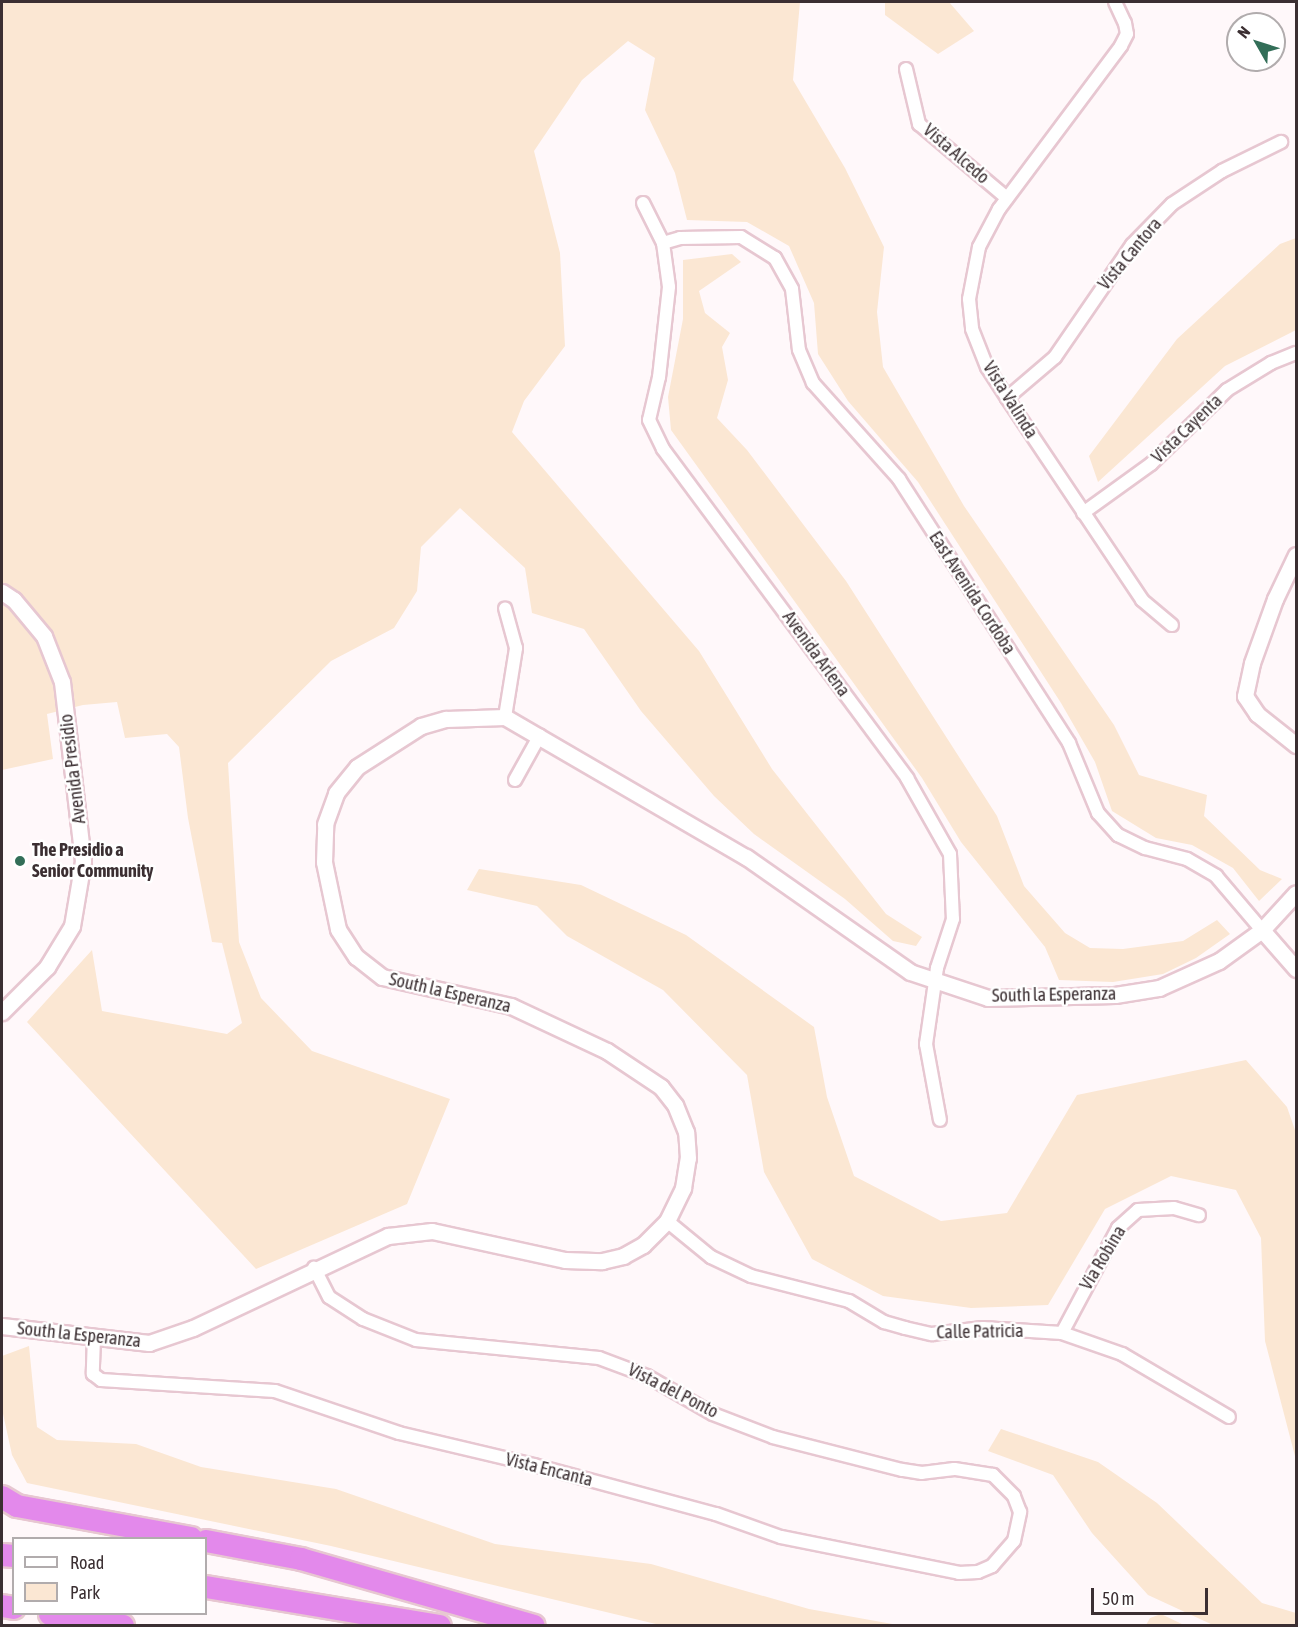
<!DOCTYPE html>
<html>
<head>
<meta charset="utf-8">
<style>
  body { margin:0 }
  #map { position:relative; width:1298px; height:1627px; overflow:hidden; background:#fff8fa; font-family:"Asap Condensed",sans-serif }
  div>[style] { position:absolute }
  .green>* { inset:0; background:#fbe7d3 }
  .roads { filter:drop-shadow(2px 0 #e7c7d1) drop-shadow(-2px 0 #e7c7d1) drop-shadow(0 2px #e7c7d1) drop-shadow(0 -2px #e7c7d1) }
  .minor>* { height:12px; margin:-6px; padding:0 6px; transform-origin:6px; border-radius:6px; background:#fff }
  .tertiary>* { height:15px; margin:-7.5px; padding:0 7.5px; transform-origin:7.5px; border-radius:7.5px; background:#fff }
  .motorway>* { height:22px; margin:-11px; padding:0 11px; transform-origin:11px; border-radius:11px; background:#e389eb }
  .dots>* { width:16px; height:16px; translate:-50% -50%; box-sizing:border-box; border:3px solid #fff; border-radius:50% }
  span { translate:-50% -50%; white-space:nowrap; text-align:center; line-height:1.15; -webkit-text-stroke:5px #fff; paint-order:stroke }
  .street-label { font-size:18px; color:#3b2f32 }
  .poi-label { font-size:18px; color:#3b2f32; font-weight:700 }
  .left { translate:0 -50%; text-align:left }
  .frame { position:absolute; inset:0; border:3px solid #3b2f32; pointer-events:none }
  .legend { position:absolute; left:12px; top:1537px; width:195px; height:78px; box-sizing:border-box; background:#fff; border:2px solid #b1acad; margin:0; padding:8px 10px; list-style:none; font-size:18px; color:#3b2f32 }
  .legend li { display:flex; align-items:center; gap:12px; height:30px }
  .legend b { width:30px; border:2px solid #b1acad }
  .north { position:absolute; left:1226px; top:12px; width:60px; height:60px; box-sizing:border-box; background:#fff; border:2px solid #b1acad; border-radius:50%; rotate:309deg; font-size:16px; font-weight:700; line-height:24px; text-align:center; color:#3b2f32 }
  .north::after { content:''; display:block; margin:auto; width:21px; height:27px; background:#336e58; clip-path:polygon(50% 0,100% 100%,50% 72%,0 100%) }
  .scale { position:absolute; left:1091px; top:1588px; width:117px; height:27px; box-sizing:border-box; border:3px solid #3b2f32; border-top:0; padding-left:8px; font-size:18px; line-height:21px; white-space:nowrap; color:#3b2f32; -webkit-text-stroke:4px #fff; paint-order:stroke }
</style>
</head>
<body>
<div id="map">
  <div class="green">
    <i style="clip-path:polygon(2px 2px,800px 2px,793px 80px,845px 168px,884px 247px,877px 312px,883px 367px,964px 506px,1114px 725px,1139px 775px,1207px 795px,1204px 816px,1260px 870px,1282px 879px,1259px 901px,1233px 868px,1192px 845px,1156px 838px,1112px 811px,1095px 762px,1061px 703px,918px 482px,848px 401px,818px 354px,814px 303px,789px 246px,747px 222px,687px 220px,675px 173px,645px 110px,655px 58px,628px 41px,582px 80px,534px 151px,560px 253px,565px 346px,524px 401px,512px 432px,699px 651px,772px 769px,886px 914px,922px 937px,916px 946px,893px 941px,845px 899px,754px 834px,714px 796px,641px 711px,584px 629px,532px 613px,525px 568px,460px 508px,421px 547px,417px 591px,394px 628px,331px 661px,228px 763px,239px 942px,261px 998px,312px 1051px,450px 1099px,407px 1204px,256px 1269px,27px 1022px,92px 950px,102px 1011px,227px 1034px,242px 1023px,222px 943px,212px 942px,188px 818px,179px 747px,167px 734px,125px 738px,117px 702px,83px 705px,47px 714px,53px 759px,2px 770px)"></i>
    <i style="clip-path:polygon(885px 2px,949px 2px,974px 31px,938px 54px,885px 15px)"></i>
    <i style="clip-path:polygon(1296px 238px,1296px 330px,1225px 366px,1098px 482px,1089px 456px,1177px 339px,1280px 244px)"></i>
    <i style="clip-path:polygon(732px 254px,741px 262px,699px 291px,705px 313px,730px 333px,722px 347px,728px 380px,717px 418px,747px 450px,846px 581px,997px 816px,1024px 886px,1065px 933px,1090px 948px,1123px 949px,1183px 941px,1217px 920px,1230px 934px,1196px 958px,1163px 974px,1113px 982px,1059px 980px,1045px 947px,961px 842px,922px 778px,671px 430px,668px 397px,683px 319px,683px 260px)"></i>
    <i style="clip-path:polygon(479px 869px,581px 885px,686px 935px,814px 1027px,827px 1097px,854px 1176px,941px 1221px,1007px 1213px,1077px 1095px,1246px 1060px,1287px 1107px,1296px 1133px,1296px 1460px,1265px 1341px,1261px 1238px,1236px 1190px,1171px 1176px,1105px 1209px,1048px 1305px,971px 1308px,883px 1296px,812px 1259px,764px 1172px,747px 1075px,663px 990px,567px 936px,537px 906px,467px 890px)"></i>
    <i style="clip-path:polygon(29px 1346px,37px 1427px,57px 1440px,136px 1444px,201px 1467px,336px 1489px,495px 1544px,651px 1564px,809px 1609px,898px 1625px,660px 1625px,331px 1546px,27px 1483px,12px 1455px,2px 1409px,2px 1356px)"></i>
    <i style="clip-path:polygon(1001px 1429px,1098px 1462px,1157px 1503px,1262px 1603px,1296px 1613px,1296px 1625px,1213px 1625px,1148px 1595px,1092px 1533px,1053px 1475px,988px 1451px)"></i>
    <i style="clip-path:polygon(1161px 1614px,1184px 1625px,1146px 1625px,1150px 1618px)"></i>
  </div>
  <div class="roads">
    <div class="minor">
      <i style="left:1115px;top:2px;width:23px;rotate:65deg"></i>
      <i style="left:1125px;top:23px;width:11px;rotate:80deg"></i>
      <i style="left:1127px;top:34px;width:13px;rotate:117deg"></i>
      <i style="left:1121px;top:46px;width:204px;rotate:126.8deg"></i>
      <i style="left:999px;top:209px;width:43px;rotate:117.8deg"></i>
      <i style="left:979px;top:247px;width:53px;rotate:100.9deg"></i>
      <i style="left:969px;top:299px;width:30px;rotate:84deg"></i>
      <i style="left:972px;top:329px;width:41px;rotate:68.5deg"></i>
      <i style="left:987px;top:367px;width:37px;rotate:57deg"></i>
      <i style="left:1007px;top:398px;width:243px;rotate:56.2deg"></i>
      <i style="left:1142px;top:600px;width:39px;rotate:40deg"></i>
      <i style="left:906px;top:69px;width:57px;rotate:76.7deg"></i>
      <i style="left:919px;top:124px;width:115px;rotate:40.1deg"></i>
      <i style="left:643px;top:203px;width:45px;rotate:63.4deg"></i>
      <i style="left:663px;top:243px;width:44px;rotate:82.2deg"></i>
      <i style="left:669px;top:287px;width:91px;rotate:96.3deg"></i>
      <i style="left:659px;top:377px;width:44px;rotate:103.1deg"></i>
      <i style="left:649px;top:420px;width:32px;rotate:64deg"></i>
      <i style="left:663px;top:449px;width:410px;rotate:53.4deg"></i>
      <i style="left:907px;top:778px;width:87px;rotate:60.5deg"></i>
      <i style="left:950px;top:854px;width:65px;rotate:87.4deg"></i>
      <i style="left:953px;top:919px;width:52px;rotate:108.1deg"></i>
      <i style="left:937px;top:968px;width:77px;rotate:98.2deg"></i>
      <i style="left:926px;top:1044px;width:77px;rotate:79.6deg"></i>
      <i style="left:663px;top:243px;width:18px;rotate:-16deg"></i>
      <i style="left:680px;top:238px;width:61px;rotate:-0.9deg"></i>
      <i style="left:741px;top:237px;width:40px;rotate:32deg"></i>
      <i style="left:775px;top:258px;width:35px;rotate:61deg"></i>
      <i style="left:792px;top:289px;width:61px;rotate:83.5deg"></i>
      <i style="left:799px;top:350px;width:36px;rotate:67deg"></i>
      <i style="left:813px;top:383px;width:129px;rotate:48.1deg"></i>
      <i style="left:899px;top:479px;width:314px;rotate:57.2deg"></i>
      <i style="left:1069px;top:743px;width:76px;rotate:67.5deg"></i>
      <i style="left:1098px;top:813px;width:30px;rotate:48deg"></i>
      <i style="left:1118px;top:835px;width:30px;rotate:26deg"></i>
      <i style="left:1145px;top:848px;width:43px;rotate:14.7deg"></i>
      <i style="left:1187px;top:859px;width:34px;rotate:30deg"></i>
      <i style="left:1216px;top:876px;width:71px;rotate:49.6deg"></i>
      <i style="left:1007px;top:398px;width:63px;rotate:-40.5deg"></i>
      <i style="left:1055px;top:357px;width:136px;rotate:-55.5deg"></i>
      <i style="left:1132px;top:245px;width:57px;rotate:-45.7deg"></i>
      <i style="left:1172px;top:204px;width:60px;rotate:-33.4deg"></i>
      <i style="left:1222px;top:171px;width:66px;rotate:-26.2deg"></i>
      <i style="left:1083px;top:513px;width:84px;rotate:-35.8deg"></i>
      <i style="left:1151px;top:464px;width:106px;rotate:-44.2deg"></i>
      <i style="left:1227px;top:390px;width:52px;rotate:-31.5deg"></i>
      <i style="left:1271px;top:363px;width:27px;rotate:-22deg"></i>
      <i style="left:505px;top:717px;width:70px;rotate:-80.9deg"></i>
      <i style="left:516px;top:648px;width:41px;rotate:-105.4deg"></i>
      <i style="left:515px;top:780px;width:51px;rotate:-60.9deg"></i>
      <i style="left:667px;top:1221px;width:57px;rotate:39.3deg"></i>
      <i style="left:711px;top:1257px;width:44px;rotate:25.4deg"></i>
      <i style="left:751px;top:1276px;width:101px;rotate:14.3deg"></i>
      <i style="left:849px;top:1301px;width:41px;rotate:31deg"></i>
      <i style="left:884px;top:1322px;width:22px;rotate:16deg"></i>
      <i style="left:905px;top:1328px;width:28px;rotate:13deg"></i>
      <i style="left:932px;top:1334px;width:51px;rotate:-6.7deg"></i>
      <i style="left:983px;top:1328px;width:79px;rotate:3.6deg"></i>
      <i style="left:1062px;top:1333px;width:64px;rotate:19.3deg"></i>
      <i style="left:1122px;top:1354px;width:124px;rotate:30.5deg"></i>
      <i style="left:1062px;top:1333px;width:119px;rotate:-61.9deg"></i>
      <i style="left:1118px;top:1228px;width:27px;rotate:-42deg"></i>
      <i style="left:1138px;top:1210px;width:36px;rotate:-3deg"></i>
      <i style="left:1174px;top:1208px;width:26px;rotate:16deg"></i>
      <i style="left:94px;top:1337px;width:37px;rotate:92deg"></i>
      <i style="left:93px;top:1374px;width:10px;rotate:37deg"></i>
      <i style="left:101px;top:1380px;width:174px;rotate:3.6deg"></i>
      <i style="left:275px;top:1391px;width:131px;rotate:18.7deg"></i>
      <i style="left:399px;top:1433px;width:139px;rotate:13.3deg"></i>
      <i style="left:534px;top:1465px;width:188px;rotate:15.1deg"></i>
      <i style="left:716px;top:1514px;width:69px;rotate:19.5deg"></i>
      <i style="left:781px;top:1537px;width:182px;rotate:11.4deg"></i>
      <i style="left:959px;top:1573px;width:19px;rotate:-3deg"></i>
      <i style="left:978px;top:1572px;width:15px;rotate:-23deg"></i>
      <i style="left:992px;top:1566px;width:33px;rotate:-49deg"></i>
      <i style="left:1014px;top:1541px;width:30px;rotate:-78deg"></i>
      <i style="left:1020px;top:1512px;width:17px;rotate:-111deg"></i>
      <i style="left:1014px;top:1496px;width:30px;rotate:-135deg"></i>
      <i style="left:993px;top:1475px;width:39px;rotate:-171deg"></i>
      <i style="left:954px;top:1469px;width:32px;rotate:173deg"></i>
      <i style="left:922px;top:1473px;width:20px;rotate:-171deg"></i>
      <i style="left:902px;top:1470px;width:133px;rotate:-165.7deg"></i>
      <i style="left:773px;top:1437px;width:64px;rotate:-159deg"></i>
      <i style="left:713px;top:1414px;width:76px;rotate:-150.1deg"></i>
      <i style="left:647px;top:1376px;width:51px;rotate:-159.4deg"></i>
      <i style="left:599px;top:1358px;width:184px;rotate:-174.4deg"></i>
      <i style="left:416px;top:1340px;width:57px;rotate:-158.4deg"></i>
      <i style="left:363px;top:1319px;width:40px;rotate:-147.1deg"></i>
      <i style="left:329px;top:1297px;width:33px;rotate:-117deg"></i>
    </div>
    <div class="tertiary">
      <i style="left:1296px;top:555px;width:49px;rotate:115.5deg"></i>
      <i style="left:1275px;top:599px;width:68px;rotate:109.8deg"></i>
      <i style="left:1252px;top:663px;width:34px;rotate:102deg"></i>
      <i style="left:1245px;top:696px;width:22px;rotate:56deg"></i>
      <i style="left:1257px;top:714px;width:50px;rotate:38.5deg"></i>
      <i style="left:2px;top:592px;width:14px;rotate:34deg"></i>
      <i style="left:14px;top:600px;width:47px;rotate:50.2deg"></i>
      <i style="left:44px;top:636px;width:49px;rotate:68.6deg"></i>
      <i style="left:62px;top:682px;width:180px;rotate:83.3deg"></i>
      <i style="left:83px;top:861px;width:66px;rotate:99.6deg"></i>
      <i style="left:72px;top:926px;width:48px;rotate:121.4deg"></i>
      <i style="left:47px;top:967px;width:64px;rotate:135deg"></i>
      <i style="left:1262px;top:930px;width:52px;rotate:48.9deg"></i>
      <i style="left:2px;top:1326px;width:148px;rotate:6.6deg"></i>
      <i style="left:149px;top:1343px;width:46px;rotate:-18.8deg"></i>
      <i style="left:193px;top:1328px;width:216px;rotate:-25.3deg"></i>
      <i style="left:388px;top:1236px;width:44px;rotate:-6.5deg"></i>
      <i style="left:432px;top:1231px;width:136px;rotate:12.3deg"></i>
      <i style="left:565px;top:1260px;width:37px;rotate:2deg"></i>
      <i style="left:602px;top:1261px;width:22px;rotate:-13deg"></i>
      <i style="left:623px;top:1256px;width:23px;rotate:-29deg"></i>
      <i style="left:643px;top:1245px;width:34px;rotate:-45deg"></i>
      <i style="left:667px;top:1221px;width:37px;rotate:-64deg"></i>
      <i style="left:683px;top:1188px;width:30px;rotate:-81deg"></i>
      <i style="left:688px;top:1158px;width:26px;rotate:-94deg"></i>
      <i style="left:686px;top:1132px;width:29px;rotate:-112deg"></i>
      <i style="left:675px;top:1105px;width:23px;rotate:-128deg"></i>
      <i style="left:661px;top:1087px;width:65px;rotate:-146.3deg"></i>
      <i style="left:607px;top:1051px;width:106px;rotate:-154.9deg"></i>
      <i style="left:511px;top:1006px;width:132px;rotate:-167.3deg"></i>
      <i style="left:382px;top:977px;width:33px;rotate:-142deg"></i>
      <i style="left:356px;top:957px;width:33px;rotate:-123deg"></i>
      <i style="left:338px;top:929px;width:68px;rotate:-101.8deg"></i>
      <i style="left:324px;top:862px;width:38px;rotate:-88deg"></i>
      <i style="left:325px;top:824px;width:33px;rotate:-70deg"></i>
      <i style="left:336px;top:793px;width:33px;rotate:-51deg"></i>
      <i style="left:357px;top:767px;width:76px;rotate:-32.6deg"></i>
      <i style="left:421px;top:726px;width:26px;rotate:-16deg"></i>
      <i style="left:446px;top:719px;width:59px;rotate:-1.9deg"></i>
      <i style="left:505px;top:717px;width:279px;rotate:30.2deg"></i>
      <i style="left:746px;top:857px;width:200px;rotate:35deg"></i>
      <i style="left:910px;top:972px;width:82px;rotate:18.4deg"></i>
      <i style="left:988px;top:998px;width:127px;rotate:-1.4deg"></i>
      <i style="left:1115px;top:995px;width:45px;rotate:-9deg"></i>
      <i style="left:1159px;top:988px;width:66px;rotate:-24.2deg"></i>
      <i style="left:1219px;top:961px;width:53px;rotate:-35.8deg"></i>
      <i style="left:1262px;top:930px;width:50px;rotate:-47.4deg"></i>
    </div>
    <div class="motorway">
      <i style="left:2px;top:1497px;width:17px;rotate:31deg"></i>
      <i style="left:17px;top:1506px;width:177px;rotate:10.4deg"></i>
      <i style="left:206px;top:1541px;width:97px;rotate:10.7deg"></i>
      <i style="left:301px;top:1559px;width:242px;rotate:16deg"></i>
      <i style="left:2px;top:1555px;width:12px;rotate:5deg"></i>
      <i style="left:206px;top:1587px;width:237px;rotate:9.5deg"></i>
      <i style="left:2px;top:1606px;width:12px;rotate:9deg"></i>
      <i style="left:50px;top:1614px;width:74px;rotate:9.3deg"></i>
    </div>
  </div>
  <div class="dots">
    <i style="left:20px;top:861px;background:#336e58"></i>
  </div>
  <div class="street-label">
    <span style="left:956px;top:154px;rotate:41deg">Vista Alcedo</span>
    <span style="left:1130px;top:254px;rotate:-50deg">Vista Cantora</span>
    <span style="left:1010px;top:400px;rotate:58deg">Vista Valinda</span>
    <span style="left:1187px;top:429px;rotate:-44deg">Vista Cayenta</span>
    <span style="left:972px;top:593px;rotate:57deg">East Avenida Cordoba</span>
    <span style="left:816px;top:654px;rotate:54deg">Avenida Arlena</span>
    <span style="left:73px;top:769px;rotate:-97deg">Avenida Presidio</span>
    <span style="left:450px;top:993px;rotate:13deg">South la Esperanza</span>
    <span style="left:1054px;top:995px;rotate:-1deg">South la Esperanza</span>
    <span style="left:1103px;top:1258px;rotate:-59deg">Via Robina</span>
    <span style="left:980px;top:1332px;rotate:-1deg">Calle Patricia</span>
    <span style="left:79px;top:1335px;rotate:6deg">South la Esperanza</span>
    <span style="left:673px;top:1391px;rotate:27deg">Vista del Ponto</span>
    <span style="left:549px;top:1470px;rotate:14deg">Vista Encanta</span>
  </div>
  <div class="poi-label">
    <span class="left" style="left:32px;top:861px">The Presidio a<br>Senior Community</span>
  </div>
  <div class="frame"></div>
  <ul class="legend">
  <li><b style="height:8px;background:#fff"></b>Road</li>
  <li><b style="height:16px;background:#fbe7d3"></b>Park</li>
  </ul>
  <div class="north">N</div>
  <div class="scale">50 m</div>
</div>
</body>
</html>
